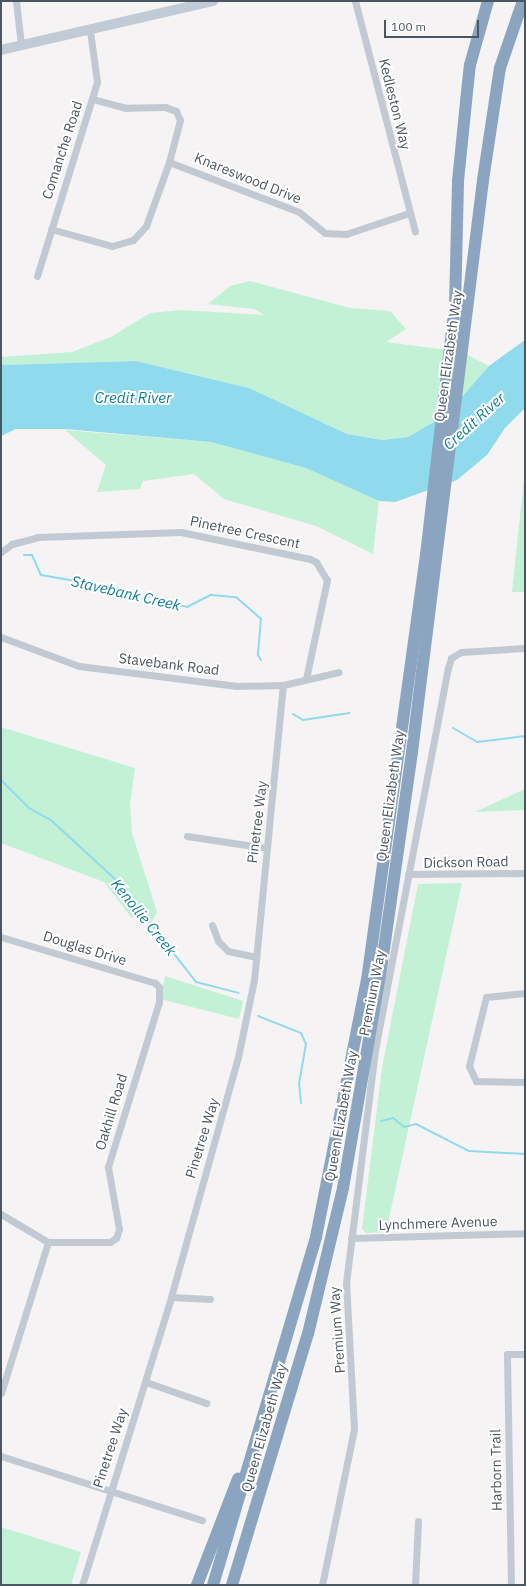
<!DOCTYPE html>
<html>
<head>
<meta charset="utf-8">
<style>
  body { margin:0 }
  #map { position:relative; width:526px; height:1586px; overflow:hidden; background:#f5f3f3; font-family:"IBM Plex Sans",sans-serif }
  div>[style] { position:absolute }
  .green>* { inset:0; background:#c3f1d5 }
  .water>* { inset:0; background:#90daee }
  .stream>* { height:2px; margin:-1px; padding:0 1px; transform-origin:1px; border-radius:1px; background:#90daee }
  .street>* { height:7px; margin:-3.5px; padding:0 3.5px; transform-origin:3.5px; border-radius:3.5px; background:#c1cad2 }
  .secondary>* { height:10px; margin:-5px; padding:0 5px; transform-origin:5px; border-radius:5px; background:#c1cbd6 }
  .highway>* { height:12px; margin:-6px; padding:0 6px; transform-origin:6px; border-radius:6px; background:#8ba5c1 }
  span { translate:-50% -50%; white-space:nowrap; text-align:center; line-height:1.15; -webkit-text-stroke:4px #fff; paint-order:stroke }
  .street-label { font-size:14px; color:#4a5661 }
  .water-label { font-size:15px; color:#0c7c9b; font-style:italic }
  .frame { position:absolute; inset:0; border:2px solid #4a5661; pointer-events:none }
  .scale { position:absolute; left:384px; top:20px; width:95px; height:18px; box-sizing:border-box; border:2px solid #4a5661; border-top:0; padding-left:5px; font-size:12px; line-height:14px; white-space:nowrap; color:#4a5661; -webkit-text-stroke:3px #fff; paint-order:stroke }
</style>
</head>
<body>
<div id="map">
  <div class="green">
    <i style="clip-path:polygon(250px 281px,350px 308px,390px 311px,406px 329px,386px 342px,462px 352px,489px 366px,446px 415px,426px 429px,408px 437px,382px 440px,347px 434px,249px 388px,136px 361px,1px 365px,1px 357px,72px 352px,111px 337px,150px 313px,181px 310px,264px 315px,254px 309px,208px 304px,230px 286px)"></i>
    <i style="clip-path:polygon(65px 430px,211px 442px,307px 468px,379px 501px,373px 554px,316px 526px,224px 499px,194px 474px,143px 481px,140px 489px,97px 492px,106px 465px)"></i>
    <i style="clip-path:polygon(525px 469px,525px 592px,512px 592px)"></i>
    <i style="clip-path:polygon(1px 727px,135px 768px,130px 805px,132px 833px,157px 912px,152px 922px,131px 917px,104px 882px,1px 843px)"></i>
    <i style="clip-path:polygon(525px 789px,525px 810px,475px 812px)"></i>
    <i style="clip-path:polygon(462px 883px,386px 1232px,366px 1233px,362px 1229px,382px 1068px,418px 884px)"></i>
    <i style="clip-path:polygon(165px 976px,243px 1001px,239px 1019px,160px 999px)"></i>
    <i style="clip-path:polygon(1px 1527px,81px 1552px,71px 1585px,1px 1585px)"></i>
  </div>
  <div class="water">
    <i style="clip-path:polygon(525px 340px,525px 408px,505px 428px,487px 455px,457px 480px,395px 502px,379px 501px,306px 468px,211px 442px,65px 429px,16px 429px,1px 436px,1px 365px,136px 361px,249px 388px,347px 434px,382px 440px,408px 437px,446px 415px,489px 366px)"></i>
  </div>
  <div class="stream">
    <i style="left:24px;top:555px;width:8px"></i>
    <i style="left:32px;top:555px;width:22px;rotate:66deg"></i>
    <i style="left:41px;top:575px;width:82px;rotate:9.8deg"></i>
    <i style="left:122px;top:589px;width:67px;rotate:15.5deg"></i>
    <i style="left:187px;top:607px;width:27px;rotate:-27deg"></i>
    <i style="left:211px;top:595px;width:25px;rotate:5deg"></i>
    <i style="left:236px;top:597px;width:33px;rotate:41deg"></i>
    <i style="left:261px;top:619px;width:36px;rotate:95deg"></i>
    <i style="left:258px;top:655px;width:6px;rotate:59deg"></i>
    <i style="left:293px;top:714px;width:12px;rotate:31deg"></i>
    <i style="left:303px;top:720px;width:47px;rotate:-8.7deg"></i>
    <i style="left:453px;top:728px;width:28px;rotate:30deg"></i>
    <i style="left:477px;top:742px;width:48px;rotate:-7.1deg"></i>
    <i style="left:1px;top:780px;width:40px;rotate:45deg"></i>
    <i style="left:29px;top:808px;width:26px;rotate:29deg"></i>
    <i style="left:52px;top:821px;width:90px;rotate:42.7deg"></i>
    <i style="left:118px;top:882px;width:127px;rotate:52deg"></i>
    <i style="left:196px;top:982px;width:44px;rotate:14.3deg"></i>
    <i style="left:258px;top:1016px;width:46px;rotate:21.6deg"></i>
    <i style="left:301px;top:1033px;width:12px;rotate:66deg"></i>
    <i style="left:306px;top:1044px;width:40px;rotate:100deg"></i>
    <i style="left:299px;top:1083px;width:20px;rotate:84deg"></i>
    <i style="left:381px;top:1121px;width:12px;rotate:-14deg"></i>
    <i style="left:393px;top:1118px;width:14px;rotate:39deg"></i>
    <i style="left:404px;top:1127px;width:12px;rotate:-14deg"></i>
    <i style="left:416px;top:1124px;width:59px;rotate:27deg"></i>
    <i style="left:469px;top:1151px;width:56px;rotate:3.1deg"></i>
  </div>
  <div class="street">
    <i style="left:16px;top:1px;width:44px;rotate:83.5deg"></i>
    <i style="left:355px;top:1px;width:238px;rotate:75.4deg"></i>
    <i style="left:169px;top:162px;width:139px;rotate:21deg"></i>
    <i style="left:299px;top:212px;width:33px;rotate:39deg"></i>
    <i style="left:325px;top:233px;width:21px;rotate:3deg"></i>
    <i style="left:346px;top:234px;width:66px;rotate:-18.4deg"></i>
    <i style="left:51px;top:229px;width:63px;rotate:15.6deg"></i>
    <i style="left:112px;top:246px;width:22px;rotate:-16deg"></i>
    <i style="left:133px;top:240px;width:19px;rotate:-47deg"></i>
    <i style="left:146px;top:226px;width:68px;rotate:-70.2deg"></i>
    <i style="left:169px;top:162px;width:43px;rotate:-75.3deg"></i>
    <i style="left:180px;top:120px;width:10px;rotate:-114deg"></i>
    <i style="left:176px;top:111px;width:12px;rotate:-160deg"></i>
    <i style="left:165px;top:107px;width:39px;rotate:179deg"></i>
    <i style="left:126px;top:108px;width:35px;rotate:-165deg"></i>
    <i style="left:37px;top:276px;width:203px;rotate:-72.8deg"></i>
    <i style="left:97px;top:82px;width:51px;rotate:-97.8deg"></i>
    <i style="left:1px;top:552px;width:14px;rotate:-36deg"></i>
    <i style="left:12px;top:544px;width:27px;rotate:-15deg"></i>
    <i style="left:38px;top:537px;width:143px;rotate:-2deg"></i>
    <i style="left:181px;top:532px;width:132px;rotate:11.8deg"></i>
    <i style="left:310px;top:559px;width:7px;rotate:27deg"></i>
    <i style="left:316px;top:562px;width:21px;rotate:59deg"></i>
    <i style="left:327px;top:580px;width:101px;rotate:102deg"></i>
    <i style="left:1px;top:637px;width:83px;rotate:20.4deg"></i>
    <i style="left:79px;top:666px;width:159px;rotate:7.2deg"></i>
    <i style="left:237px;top:686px;width:46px;rotate:-1.2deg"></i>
    <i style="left:283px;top:685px;width:57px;rotate:-13.1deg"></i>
    <i style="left:187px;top:836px;width:80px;rotate:8.6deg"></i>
    <i style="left:408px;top:874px;width:117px;rotate:-0.5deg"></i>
    <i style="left:212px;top:925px;width:17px;rotate:69deg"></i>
    <i style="left:218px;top:941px;width:14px;rotate:45deg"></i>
    <i style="left:228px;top:951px;width:29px;rotate:12deg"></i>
    <i style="left:1px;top:937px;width:161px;rotate:16.6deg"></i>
    <i style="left:155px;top:983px;width:6px;rotate:45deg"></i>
    <i style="left:159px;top:987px;width:15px;rotate:90deg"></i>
    <i style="left:159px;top:1002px;width:173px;rotate:107.2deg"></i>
    <i style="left:108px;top:1167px;width:63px;rotate:79.9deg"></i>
    <i style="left:119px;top:1229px;width:9px;rotate:108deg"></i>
    <i style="left:116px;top:1238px;width:7px;rotate:146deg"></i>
    <i style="left:110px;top:1242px;width:62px;rotate:180deg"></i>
    <i style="left:525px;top:993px;width:39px;rotate:174deg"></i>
    <i style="left:486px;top:997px;width:71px;rotate:103.8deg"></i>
    <i style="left:469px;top:1066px;width:17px;rotate:65deg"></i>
    <i style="left:476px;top:1081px;width:49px;rotate:1.2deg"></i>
    <i style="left:1px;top:1214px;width:55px;rotate:30.8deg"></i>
    <i style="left:48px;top:1242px;width:158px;rotate:107.3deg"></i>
    <i style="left:351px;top:1238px;width:174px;rotate:-1.6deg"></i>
    <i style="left:171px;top:1297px;width:39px;rotate:3deg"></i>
    <i style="left:146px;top:1382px;width:64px;rotate:19.3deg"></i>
    <i style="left:1px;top:1456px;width:211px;rotate:17.7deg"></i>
    <i style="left:82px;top:1585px;width:301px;rotate:-72.8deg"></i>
    <i style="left:171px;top:1297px;width:249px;rotate:-74.4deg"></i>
    <i style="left:238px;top:1057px;width:79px;rotate:-78.3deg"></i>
    <i style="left:254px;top:980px;width:296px;rotate:-84.4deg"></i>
    <i style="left:322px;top:1585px;width:159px;rotate:-78.4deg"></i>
    <i style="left:354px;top:1429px;width:146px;rotate:-93.1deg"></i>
    <i style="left:346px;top:1283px;width:235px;rotate:-82.9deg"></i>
    <i style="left:375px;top:1050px;width:389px;rotate:-79.2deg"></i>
    <i style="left:448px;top:668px;width:10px;rotate:-73deg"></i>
    <i style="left:451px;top:658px;width:12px;rotate:-31deg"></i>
    <i style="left:461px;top:652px;width:64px;rotate:-3.6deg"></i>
    <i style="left:415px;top:1585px;width:64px;rotate:-87.3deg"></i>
    <i style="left:511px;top:1585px;width:231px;rotate:-91deg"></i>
    <i style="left:507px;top:1354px;width:18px"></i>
  </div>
  <div class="secondary">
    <i style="left:1px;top:50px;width:218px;rotate:-13deg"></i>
  </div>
  <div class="highway">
    <i style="left:197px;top:1585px;width:114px;rotate:-68.9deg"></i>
    <i style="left:213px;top:1585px;width:363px;rotate:-73.5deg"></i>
    <i style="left:316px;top:1237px;width:262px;rotate:-78.8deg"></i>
    <i style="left:367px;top:980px;width:429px;rotate:-82.1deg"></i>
    <i style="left:426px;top:555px;width:251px;rotate:-83.4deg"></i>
    <i style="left:455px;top:306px;width:125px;rotate:-88.6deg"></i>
    <i style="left:458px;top:181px;width:79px;rotate:-84.2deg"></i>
    <i style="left:466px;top:102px;width:37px;rotate:-84deg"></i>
    <i style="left:470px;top:65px;width:66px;rotate:-74.3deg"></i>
    <i style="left:232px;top:1585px;width:262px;rotate:-73.2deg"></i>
    <i style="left:308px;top:1334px;width:150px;rotate:-76.5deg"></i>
    <i style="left:343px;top:1188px;width:214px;rotate:-80.1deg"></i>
    <i style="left:380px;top:977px;width:227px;rotate:-81.9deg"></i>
    <i style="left:412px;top:752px;width:576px;rotate:-82.92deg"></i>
    <i style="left:483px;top:180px;width:113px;rotate:-81.4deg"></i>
    <i style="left:500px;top:68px;width:71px;rotate:-71.1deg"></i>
  </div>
  <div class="street-label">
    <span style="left:395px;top:104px;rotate:76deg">Kedleston Way</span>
    <span style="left:62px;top:150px;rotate:-72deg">Comanche Road</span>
    <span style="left:248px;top:178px;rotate:22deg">Knareswood Drive</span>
    <span style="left:448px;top:356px;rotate:-82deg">Queen Elizabeth Way</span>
    <span style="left:245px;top:532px;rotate:12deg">Pinetree Crescent</span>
    <span style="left:169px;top:664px;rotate:7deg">Stavebank Road</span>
    <span style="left:390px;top:796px;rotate:-82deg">Queen Elizabeth Way</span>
    <span style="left:257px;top:822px;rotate:-83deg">Pinetree Way</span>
    <span style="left:466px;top:862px;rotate:-1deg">Dickson Road</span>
    <span style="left:85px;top:948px;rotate:17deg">Douglas Drive</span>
    <span style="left:372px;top:993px;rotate:-79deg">Premium Way</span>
    <span style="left:111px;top:1112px;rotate:-73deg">Oakhill Road</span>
    <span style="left:341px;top:1116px;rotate:-80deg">Queen Elizabeth Way</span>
    <span style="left:202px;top:1138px;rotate:-73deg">Pinetree Way</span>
    <span style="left:438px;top:1223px;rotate:-2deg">Lynchmere Avenue</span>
    <span style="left:337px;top:1330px;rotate:-94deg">Premium Way</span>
    <span style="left:264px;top:1428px;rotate:-74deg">Queen Elizabeth Way</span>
    <span style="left:110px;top:1448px;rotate:-72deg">Pinetree Way</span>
    <span style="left:496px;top:1470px;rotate:-91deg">Harborn Trail</span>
  </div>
  <div class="water-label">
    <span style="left:133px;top:398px">Credit River</span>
    <span style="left:474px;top:421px;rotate:-42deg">Credit River</span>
    <span style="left:126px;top:593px;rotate:13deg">Stavebank Creek</span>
    <span style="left:144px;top:917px;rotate:51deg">Kenollie Creek</span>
  </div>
  <div class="frame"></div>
  <div class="scale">100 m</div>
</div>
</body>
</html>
